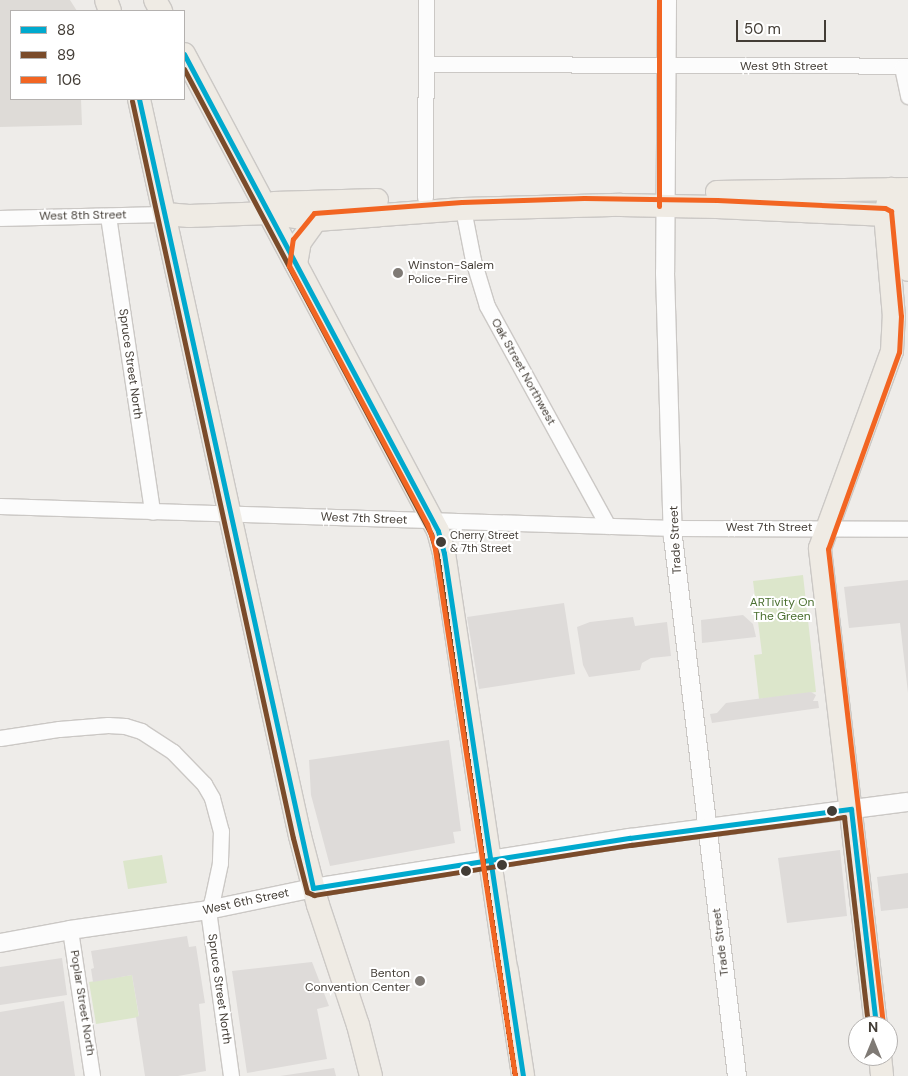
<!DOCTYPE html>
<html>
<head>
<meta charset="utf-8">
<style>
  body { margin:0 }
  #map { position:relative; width:908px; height:1076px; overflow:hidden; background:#eeece9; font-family:"DM Sans",sans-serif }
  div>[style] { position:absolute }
  .industrial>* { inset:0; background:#dedbd7 }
  .green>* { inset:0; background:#dce6cb }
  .parking>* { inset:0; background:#dedbd9 }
  .roads { filter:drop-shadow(1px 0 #cbc8c5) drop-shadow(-1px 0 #cbc8c5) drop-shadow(0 1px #cbc8c5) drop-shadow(0 -1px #cbc8c5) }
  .minor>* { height:15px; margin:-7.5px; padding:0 7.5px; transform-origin:7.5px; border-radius:7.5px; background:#fcfcfc }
  .tertiary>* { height:18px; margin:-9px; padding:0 9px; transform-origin:9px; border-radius:9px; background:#fcfcfc }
  .primary>* { height:22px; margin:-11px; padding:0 11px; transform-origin:11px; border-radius:11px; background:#efebe4 }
  .bus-1>* { height:5px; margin:-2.5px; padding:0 2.5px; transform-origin:2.5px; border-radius:2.5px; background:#00a9ce }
  .bus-2>* { height:5px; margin:-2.5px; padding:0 2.5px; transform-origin:2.5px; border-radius:2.5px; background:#7a4b2a }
  .bus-3>* { height:5px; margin:-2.5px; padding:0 2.5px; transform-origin:2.5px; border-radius:2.5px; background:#f26522 }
  .dots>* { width:14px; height:14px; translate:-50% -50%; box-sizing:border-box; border:2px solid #fff; border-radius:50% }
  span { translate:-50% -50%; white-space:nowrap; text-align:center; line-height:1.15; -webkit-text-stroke:4px #fff; paint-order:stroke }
  .bus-label { font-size:11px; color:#433d36 }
  .left { translate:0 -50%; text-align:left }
  .street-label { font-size:12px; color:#433d36 }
  .poi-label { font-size:12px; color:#433d36 }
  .right { translate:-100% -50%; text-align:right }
  .park-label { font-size:12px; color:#4a6f2f }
  .legend { position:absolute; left:10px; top:10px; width:175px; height:90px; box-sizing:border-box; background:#fff; border:1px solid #b4b1af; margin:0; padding:6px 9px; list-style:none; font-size:15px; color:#433d36 }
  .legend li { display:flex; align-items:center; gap:10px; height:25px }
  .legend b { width:25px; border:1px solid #b4b1af }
  .north { position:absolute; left:848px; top:1016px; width:50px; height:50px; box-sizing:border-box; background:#fff; border:1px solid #b4b1af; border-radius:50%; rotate:0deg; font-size:14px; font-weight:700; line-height:20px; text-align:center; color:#433d36 }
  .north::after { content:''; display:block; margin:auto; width:18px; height:22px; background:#7f7a75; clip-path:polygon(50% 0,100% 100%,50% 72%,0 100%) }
  .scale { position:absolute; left:736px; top:20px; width:90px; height:22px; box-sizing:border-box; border:2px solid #433d36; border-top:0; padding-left:6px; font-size:15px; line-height:18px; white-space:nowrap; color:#433d36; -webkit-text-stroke:4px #fff; paint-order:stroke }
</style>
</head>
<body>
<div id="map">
  <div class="industrial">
    <i style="clip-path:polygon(0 0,70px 0,77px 11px,11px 11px,11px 99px,81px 99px,82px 125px,0 127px)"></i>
  </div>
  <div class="green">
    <i style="clip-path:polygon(803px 575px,816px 692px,759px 699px,754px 655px,762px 654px,753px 581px)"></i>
    <i style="clip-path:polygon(162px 855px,167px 883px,128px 889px,123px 861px)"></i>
    <i style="clip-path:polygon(132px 975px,139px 1017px,96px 1024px,89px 982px)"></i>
  </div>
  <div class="parking">
    <i style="clip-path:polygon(908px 580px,908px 693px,900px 623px,849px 628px,844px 587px)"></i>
    <i style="clip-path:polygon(564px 603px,575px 674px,479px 689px,467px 617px)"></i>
    <i style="clip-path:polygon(743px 615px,753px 624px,756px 637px,702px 643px,701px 620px)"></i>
    <i style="clip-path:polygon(633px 617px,635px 626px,667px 622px,671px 656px,651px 658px,642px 663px,640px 670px,589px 677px,583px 665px,577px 627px,590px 622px)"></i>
    <i style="clip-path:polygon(811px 692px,816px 695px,813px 701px,818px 701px,819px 708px,712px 723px,710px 714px,717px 713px,726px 703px)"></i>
    <i style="clip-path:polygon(449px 740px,461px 831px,453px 832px,455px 843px,330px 866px,311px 795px,309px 760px)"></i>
    <i style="clip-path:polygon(840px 850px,847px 916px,787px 923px,778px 858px)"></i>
    <i style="clip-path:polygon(908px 873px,908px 908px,881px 911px,877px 877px)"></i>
    <i style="clip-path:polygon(187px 936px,189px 947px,196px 946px,205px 1003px,199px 1004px,206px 1071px,178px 1076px,145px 1076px,136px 1017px,139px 1016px,132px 975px,93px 982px,91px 969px,94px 968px,91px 951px)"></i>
    <i style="clip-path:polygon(62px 958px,67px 995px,0 1005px,0 967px)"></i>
    <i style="clip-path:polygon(312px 962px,329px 1006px,317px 1009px,327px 1059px,247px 1073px,232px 971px)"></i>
    <i style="clip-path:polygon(64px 1001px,75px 1076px,0 1076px,0 1012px)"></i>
    <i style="clip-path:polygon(334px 1068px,336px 1076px,280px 1076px)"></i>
  </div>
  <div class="roads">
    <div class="minor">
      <i style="left:426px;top:64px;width:482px;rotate:0.2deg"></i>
      <i style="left:902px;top:67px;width:30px;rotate:78deg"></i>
      <i style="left:425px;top:197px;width:197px;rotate:-89.7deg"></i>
      <i style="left:463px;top:209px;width:52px;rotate:78.9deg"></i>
      <i style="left:473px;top:260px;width:48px;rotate:73.1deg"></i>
      <i style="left:487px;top:306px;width:251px;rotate:61.2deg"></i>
      <i style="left:108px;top:216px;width:299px;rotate:81.5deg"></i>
      <i style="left:0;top:218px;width:166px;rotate:-1.4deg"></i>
      <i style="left:0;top:506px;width:674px;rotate:1.87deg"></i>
      <i style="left:674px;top:528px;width:234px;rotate:0.2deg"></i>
      <i style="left:0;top:738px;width:60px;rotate:-8.7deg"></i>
      <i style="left:59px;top:729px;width:49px;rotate:-4.7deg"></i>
      <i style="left:108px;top:725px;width:17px;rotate:3deg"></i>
      <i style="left:125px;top:726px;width:17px;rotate:17deg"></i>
      <i style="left:141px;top:731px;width:38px;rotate:33deg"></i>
      <i style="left:173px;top:752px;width:45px;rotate:45.9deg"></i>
      <i style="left:204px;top:784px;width:16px;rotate:60deg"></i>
      <i style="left:212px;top:798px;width:34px;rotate:75deg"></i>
      <i style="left:221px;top:831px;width:32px;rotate:92deg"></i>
      <i style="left:220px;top:863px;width:39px;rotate:102deg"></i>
      <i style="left:212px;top:901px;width:10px;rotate:114deg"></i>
      <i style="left:208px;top:910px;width:168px;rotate:82.1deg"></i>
      <i style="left:70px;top:930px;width:148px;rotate:81.4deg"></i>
    </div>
    <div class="tertiary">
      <i style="left:667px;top:0;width:273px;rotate:90.4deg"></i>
      <i style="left:665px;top:273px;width:264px;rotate:88.3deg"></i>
      <i style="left:673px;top:537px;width:543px;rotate:83.23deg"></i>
      <i style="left:0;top:943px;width:71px;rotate:-10.5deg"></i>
      <i style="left:70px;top:930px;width:139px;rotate:-8.2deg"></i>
      <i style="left:208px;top:910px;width:107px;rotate:-11.8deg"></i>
      <i style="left:313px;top:888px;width:321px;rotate:-9deg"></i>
      <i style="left:630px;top:838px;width:280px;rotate:-7.4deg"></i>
    </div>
    <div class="primary">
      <i style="left:106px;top:0;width:12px;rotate:70deg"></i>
      <i style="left:155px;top:0;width:13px;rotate:61deg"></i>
      <i style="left:184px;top:54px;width:540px;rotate:61.96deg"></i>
      <i style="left:438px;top:531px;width:23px;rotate:75deg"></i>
      <i style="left:444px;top:553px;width:418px;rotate:81.5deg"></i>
      <i style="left:139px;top:99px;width:754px;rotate:77.68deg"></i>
      <i style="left:300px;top:836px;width:71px;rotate:75.4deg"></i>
      <i style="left:318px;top:905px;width:126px;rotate:71.6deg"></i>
      <i style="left:358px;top:1025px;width:53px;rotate:75.7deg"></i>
      <i style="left:717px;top:192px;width:191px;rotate:-0.9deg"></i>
      <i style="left:897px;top:202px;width:15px;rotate:67deg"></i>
      <i style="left:903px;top:216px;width:54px;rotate:84.7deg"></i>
      <i style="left:274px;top:203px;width:103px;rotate:-1.7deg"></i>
      <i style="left:166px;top:214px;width:23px;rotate:5deg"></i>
      <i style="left:189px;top:216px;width:80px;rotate:-2.1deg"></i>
      <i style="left:269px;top:213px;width:48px;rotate:8.5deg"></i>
      <i style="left:316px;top:220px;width:147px;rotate:-4.3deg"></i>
      <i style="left:463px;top:209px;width:158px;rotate:-1.5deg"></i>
      <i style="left:621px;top:205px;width:96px;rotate:1.2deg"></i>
      <i style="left:717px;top:207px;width:191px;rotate:2.7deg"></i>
      <i style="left:296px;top:264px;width:22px;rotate:-80deg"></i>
      <i style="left:300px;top:242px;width:27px;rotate:-54deg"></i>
      <i style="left:507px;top:971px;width:106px;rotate:81.3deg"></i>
      <i style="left:876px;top:1026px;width:481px;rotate:-96.7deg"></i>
      <i style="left:820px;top:548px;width:210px;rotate:-69.9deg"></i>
      <i style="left:892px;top:351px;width:34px;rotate:-87deg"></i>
      <i style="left:894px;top:317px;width:102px;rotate:-95deg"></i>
      <i style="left:885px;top:215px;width:27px;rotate:-77deg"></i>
      <i style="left:880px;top:1056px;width:20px;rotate:84deg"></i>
    </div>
  </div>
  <div class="bus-1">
    <i style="left:184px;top:54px;width:540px;rotate:61.96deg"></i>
    <i style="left:438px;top:531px;width:23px;rotate:75deg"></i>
    <i style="left:444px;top:553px;width:529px;rotate:81.41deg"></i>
    <i style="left:139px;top:99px;width:808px;rotate:77.56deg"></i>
    <i style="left:313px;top:888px;width:321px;rotate:-9deg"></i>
    <i style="left:630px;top:838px;width:223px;rotate:-7.5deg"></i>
    <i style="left:851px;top:809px;width:218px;rotate:83.4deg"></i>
  </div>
  <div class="bus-2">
    <i style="left:184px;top:69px;width:527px;rotate:62.02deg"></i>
    <i style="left:431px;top:534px;width:22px;rotate:74deg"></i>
    <i style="left:437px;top:555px;width:527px;rotate:81.49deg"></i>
    <i style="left:132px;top:101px;width:754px;rotate:77.68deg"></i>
    <i style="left:293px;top:838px;width:56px;rotate:75.5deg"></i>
    <i style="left:307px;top:892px;width:8px;rotate:23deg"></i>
    <i style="left:314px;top:895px;width:321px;rotate:-9deg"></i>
    <i style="left:631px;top:845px;width:215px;rotate:-7.5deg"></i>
    <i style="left:844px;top:817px;width:210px;rotate:83.4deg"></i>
  </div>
  <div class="bus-3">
    <i style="left:659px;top:206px;width:206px;rotate:-90deg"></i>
    <i style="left:515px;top:1076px;width:539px;rotate:-98.64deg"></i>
    <i style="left:434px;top:543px;width:20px;rotate:-110deg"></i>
    <i style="left:427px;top:524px;width:293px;rotate:-118.1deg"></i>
    <i style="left:289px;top:266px;width:27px;rotate:-82deg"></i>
    <i style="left:293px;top:239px;width:33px;rotate:-51deg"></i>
    <i style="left:314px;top:213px;width:148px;rotate:-4.3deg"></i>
    <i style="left:462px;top:202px;width:122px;rotate:-1.9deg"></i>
    <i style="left:584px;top:198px;width:133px;rotate:0.9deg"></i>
    <i style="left:717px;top:200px;width:168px;rotate:2.7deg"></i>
    <i style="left:885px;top:208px;width:7px;rotate:27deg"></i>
    <i style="left:891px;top:211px;width:105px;rotate:84.6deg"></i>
    <i style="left:901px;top:316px;width:36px;rotate:93deg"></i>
    <i style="left:899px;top:352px;width:209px;rotate:109.8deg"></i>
    <i style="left:828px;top:549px;width:479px;rotate:83.4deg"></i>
  </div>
  <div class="dots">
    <i style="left:398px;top:273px;background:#7f7a75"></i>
    <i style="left:441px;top:542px;background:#433d36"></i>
    <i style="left:832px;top:811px;background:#433d36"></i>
    <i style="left:502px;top:865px;background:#433d36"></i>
    <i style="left:466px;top:871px;background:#433d36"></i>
    <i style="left:420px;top:981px;background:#7f7a75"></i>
  </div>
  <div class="bus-label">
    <span class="left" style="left:450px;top:542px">Cherry Street<br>&amp; 7th Street</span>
  </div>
  <div class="street-label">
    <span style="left:784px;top:67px">West 9th Street</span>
    <span style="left:83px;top:216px;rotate:-1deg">West 8th Street</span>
    <span style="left:130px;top:364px;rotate:82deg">Spruce Street North</span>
    <span style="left:523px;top:372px;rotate:61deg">Oak Street Northwest</span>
    <span style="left:364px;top:519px;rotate:2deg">West 7th Street</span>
    <span style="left:769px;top:528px">West 7th Street</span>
    <span style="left:676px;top:540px;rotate:-93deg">Trade Street</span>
    <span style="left:246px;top:902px;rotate:-12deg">West 6th Street</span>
    <span style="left:721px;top:942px;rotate:-97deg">Trade Street</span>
    <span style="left:219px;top:989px;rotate:82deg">Spruce Street North</span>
    <span style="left:82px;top:1003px;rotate:81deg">Poplar Street North</span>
  </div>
  <div class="poi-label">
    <span class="left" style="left:408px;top:273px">Winston-Salem<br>Police-Fire</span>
    <span class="right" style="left:410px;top:981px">Benton<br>Convention Center</span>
  </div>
  <div class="park-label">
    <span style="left:782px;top:610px">ARTivity On<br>The Green</span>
  </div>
  <ul class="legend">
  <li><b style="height:6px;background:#00a9ce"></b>88</li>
  <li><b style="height:6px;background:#7a4b2a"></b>89</li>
  <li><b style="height:6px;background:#f26522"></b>106</li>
  </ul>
  <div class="north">N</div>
  <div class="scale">50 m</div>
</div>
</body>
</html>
